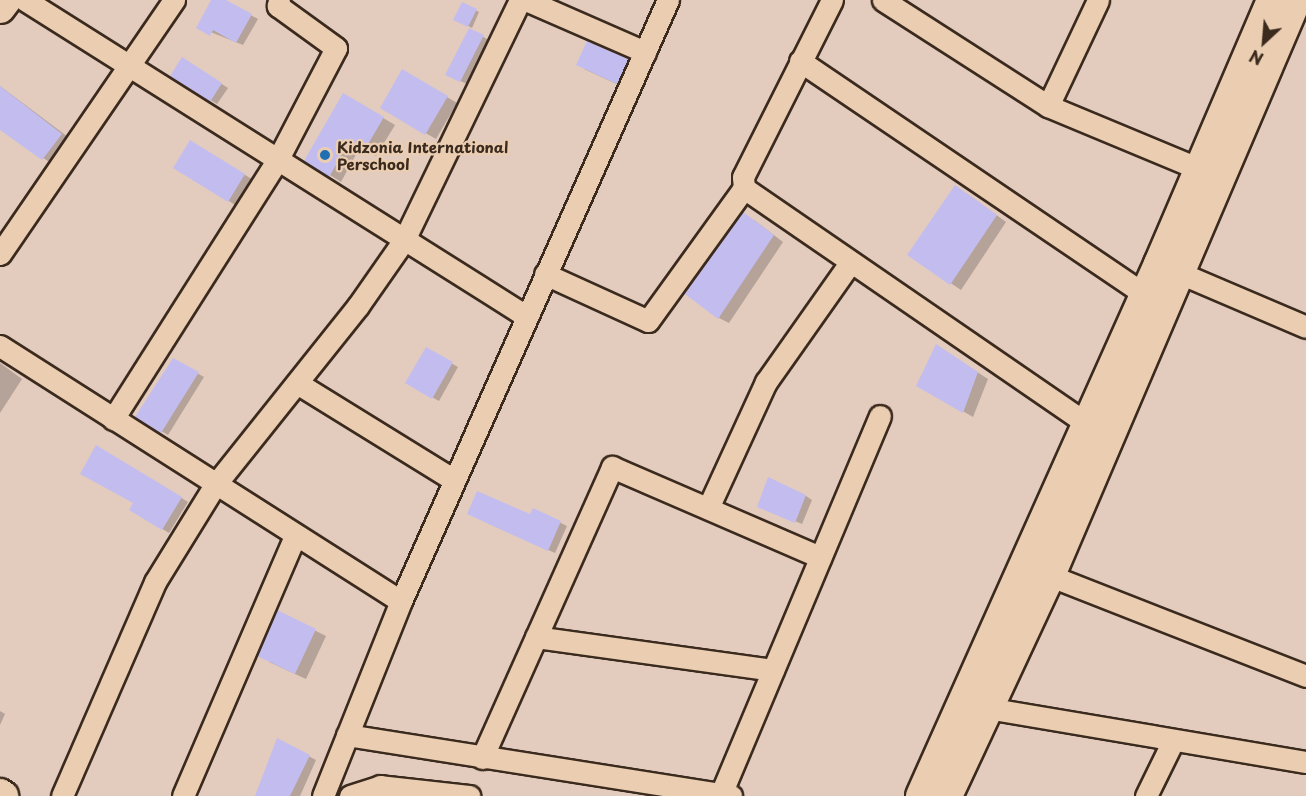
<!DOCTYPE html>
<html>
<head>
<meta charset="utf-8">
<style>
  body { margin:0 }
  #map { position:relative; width:1306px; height:796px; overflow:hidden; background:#e3cbbe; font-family:"Playpen Sans",sans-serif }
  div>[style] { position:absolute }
  .shadow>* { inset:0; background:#0003 }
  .building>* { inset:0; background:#c3bdef }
  .roads { filter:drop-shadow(2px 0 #3b2a1e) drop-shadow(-2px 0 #3b2a1e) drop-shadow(0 2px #3b2a1e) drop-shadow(0 -2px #3b2a1e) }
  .street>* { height:21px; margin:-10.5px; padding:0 10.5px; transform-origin:10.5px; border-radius:10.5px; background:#ebceb2 }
  .secondary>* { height:30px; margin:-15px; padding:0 15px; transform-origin:15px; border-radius:15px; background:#ebceb2 }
  .dots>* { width:16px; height:16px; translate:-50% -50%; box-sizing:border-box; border:3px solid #ebceb2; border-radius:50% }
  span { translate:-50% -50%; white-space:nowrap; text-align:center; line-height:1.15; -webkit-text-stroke:4.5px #ebceb2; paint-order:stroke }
  .poi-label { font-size:15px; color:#3b2a1e; font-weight:700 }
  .left { translate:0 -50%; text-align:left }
  .north { position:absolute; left:1234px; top:12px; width:60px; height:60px; -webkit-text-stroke:4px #ebceb2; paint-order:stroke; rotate:206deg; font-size:16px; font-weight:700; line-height:24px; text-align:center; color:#3b2a1e }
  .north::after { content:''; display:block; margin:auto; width:21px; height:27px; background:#3b2a1e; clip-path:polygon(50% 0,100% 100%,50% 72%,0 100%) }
</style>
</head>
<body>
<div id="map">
  <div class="shadow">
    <i style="clip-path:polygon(213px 0,223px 0,258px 19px,243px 45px,198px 27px)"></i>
    <i style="clip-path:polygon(463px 4px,479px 12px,472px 28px,455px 19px)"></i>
    <i style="clip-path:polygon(470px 30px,489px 40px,467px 84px,454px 78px)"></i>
    <i style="clip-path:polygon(182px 59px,228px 88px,217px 104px,172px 76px)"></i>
    <i style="clip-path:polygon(627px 60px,634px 64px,623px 87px,584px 69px)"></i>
    <i style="clip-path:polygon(403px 71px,457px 103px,436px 139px,382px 108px)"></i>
    <i style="clip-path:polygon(0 86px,72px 140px,52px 164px,0 128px)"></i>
    <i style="clip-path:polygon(344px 95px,395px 125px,376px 156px,360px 147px,341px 182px,330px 175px)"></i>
    <i style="clip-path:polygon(201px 148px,255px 181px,238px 207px,229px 201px)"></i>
    <i style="clip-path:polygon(966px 193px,1006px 222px,961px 290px,909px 255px)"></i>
    <i style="clip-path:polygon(754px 220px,783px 242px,729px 323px,719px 318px)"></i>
    <i style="clip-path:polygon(426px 349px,458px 367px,439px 401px,407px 383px)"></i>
    <i style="clip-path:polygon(946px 352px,988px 379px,973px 417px,918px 385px)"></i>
    <i style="clip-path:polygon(174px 360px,204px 377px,168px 435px,138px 417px)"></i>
    <i style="clip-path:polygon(0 363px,22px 379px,0 413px)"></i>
    <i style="clip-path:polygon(97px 447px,188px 502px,169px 533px,131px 510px,135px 503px)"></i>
    <i style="clip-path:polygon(806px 496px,812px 500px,802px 524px,763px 508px)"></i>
    <i style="clip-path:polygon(534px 510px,567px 526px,555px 553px,475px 517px,531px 516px)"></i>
    <i style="clip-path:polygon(278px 612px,326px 636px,306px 679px,269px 662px)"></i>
    <i style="clip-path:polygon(0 711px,5px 714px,0 725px)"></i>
    <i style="clip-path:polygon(277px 740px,316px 760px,300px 796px,257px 796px)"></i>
  </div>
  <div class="building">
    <i style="clip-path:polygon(211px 0,226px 0,252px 14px,236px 43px,213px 30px,210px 36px,196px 28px)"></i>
    <i style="clip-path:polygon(462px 2px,477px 9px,468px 27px,453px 20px)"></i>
    <i style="clip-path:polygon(469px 28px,484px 35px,460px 82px,445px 75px)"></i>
    <i style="clip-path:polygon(587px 41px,628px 59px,617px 84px,576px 65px)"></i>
    <i style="clip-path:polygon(182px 57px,222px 83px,210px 102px,170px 76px)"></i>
    <i style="clip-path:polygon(402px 69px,448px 96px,425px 135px,380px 108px)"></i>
    <i style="clip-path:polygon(0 86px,62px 134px,42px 160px,0 130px)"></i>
    <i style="clip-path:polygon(343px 93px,384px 117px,364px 151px,349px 142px,329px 177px,304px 161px)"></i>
    <i style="clip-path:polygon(190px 140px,245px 174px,228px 202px,173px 168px)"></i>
    <i style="clip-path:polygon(955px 185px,997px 215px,950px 285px,907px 255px)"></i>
    <i style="clip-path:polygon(743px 212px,774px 235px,718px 319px,685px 294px)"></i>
    <i style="clip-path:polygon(936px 344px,978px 372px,963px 413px,916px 386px)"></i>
    <i style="clip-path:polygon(426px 347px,453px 362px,432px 399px,405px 383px)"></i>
    <i style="clip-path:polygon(173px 358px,199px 372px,161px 433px,135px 417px)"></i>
    <i style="clip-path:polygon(96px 445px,182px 497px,162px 530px,129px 510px,133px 503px,80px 474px)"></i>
    <i style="clip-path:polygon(768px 477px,806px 495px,795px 523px,757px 507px)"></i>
    <i style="clip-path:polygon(477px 491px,530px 514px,533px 508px,561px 521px,548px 551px,467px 514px)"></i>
    <i style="clip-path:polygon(277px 610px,316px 629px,295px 674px,257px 656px)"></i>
    <i style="clip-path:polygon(277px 738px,310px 755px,290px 796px,255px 796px)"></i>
  </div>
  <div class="roads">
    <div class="street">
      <i style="left:25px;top:0;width:592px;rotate:32.24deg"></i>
      <i style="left:526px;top:0;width:130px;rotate:23.6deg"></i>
      <i style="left:832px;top:0;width:198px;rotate:116.7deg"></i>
      <i style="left:743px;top:177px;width:11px;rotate:85deg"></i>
      <i style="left:744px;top:188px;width:417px;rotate:34.5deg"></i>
      <i style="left:883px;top:0;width:196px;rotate:32.7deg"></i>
      <i style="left:1048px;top:106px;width:164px;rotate:22.6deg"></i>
      <i style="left:800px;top:61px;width:418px;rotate:34.1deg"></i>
      <i style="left:1048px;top:106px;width:117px;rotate:-64.7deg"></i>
      <i style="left:0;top:254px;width:308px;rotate:-55.6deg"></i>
      <i style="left:1168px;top:268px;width:150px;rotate:23.1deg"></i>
      <i style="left:545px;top:274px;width:113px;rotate:24.5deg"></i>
      <i style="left:648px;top:321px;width:164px;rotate:-54.2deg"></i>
      <i style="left:0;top:346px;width:475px;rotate:32.5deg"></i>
      <i style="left:297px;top:383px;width:185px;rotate:31.7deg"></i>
      <i style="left:113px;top:419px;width:308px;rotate:-57.6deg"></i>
      <i style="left:278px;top:159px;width:125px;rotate:-62.4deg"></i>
      <i style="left:336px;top:48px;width:72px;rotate:-144.1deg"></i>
      <i style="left:278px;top:6px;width:6px;rotate:-81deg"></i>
      <i style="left:708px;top:508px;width:139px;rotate:-65.3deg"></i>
      <i style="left:766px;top:382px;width:146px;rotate:-54.8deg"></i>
      <i style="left:1038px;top:571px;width:288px;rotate:21.4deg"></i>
      <i style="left:536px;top:637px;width:239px;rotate:7.9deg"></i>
      <i style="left:975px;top:706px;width:336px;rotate:9.6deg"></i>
      <i style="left:347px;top:735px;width:389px;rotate:9deg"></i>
      <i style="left:482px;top:758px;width:319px;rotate:-65.9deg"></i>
      <i style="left:612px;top:467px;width:227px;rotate:23.4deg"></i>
      <i style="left:721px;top:794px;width:410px;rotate:-67.2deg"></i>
      <i style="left:62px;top:796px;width:233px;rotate:-66.5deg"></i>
      <i style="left:155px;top:582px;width:114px;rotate:-58.3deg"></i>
      <i style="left:215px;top:485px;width:229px;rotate:-51.4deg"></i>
      <i style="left:358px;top:306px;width:80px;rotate:-55.1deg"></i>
      <i style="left:404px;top:240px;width:267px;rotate:-64.2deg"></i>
      <i style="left:183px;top:796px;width:283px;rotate:-66.7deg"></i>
      <i style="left:323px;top:796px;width:210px;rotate:-68.2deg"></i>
      <i style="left:401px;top:601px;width:658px;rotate:-66.05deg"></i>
      <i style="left:350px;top:796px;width:32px;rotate:-18deg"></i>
      <i style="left:380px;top:786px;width:90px;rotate:6.4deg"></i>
      <i style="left:1146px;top:796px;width:61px;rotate:-63.9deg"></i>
    </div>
    <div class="secondary">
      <i style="left:0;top:8px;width:10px;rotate:-53deg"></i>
      <i style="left:0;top:794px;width:4px;rotate:34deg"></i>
      <i style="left:921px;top:796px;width:583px;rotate:-65.9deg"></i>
      <i style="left:1159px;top:264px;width:287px;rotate:-66.8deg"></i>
      <i style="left:947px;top:796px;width:236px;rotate:-65deg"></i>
      <i style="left:1047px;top:582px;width:633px;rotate:-66.84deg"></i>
    </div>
  </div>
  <div class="dots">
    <i style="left:325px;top:155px;background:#1f6fb2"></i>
  </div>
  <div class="poi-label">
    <span class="left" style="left:337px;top:155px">Kidzonia International<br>Perschool</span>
  </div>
  <div class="north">N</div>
</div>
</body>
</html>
